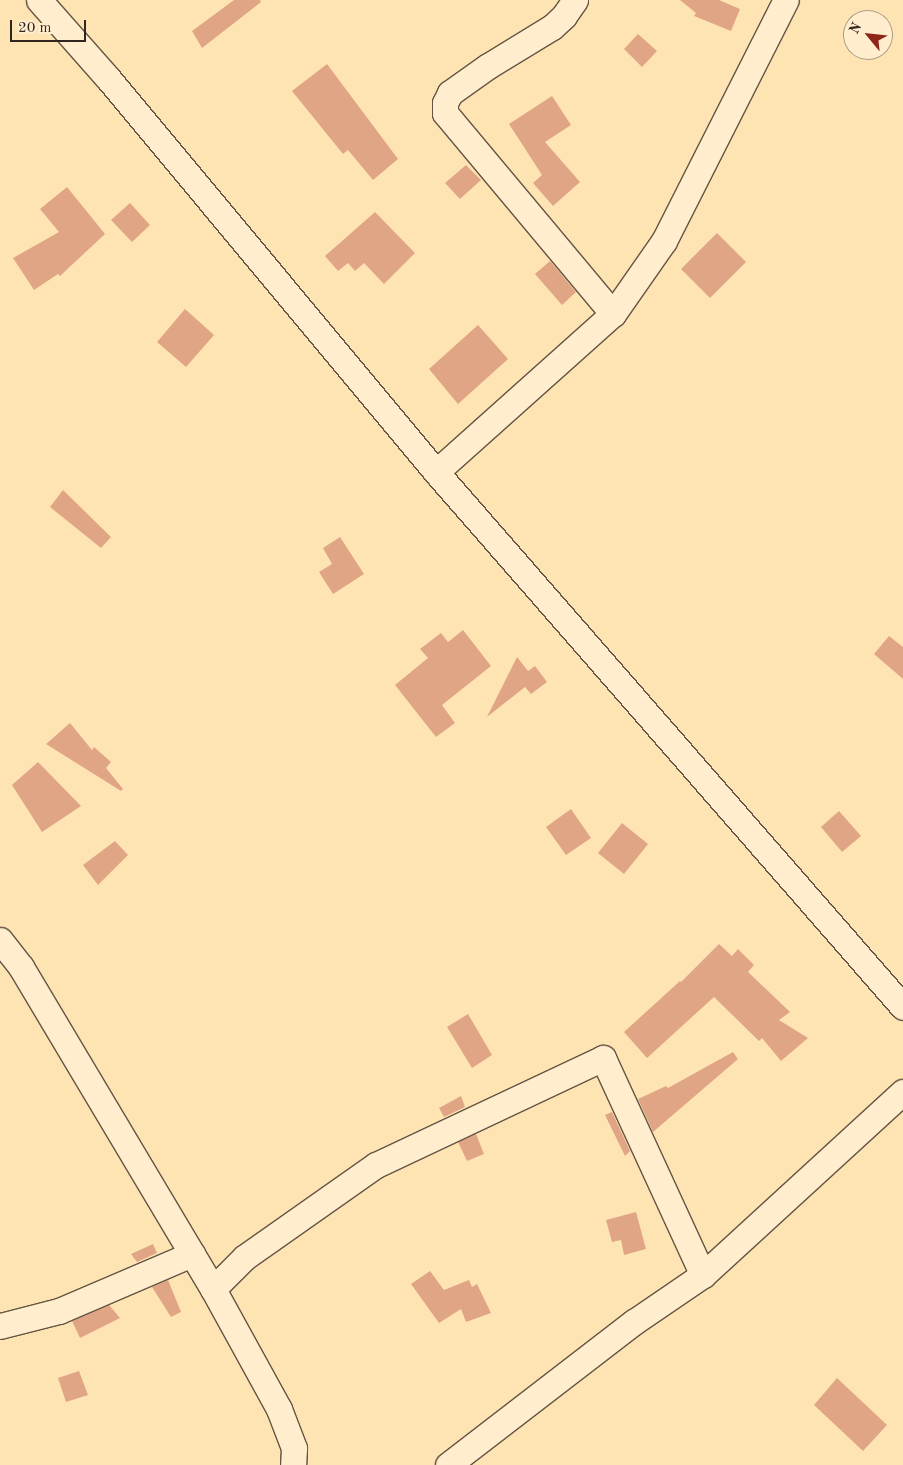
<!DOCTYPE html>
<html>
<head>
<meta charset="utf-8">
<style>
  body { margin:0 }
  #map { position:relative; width:903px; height:1465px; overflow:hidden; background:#ffe4b3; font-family:"Old Standard TT",serif }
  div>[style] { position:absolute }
  .building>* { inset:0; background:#e0a585 }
  .roads { filter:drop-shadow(1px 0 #645544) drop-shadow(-1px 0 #645544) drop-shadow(0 1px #645544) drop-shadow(0 -1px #645544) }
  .minor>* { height:25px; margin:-12.5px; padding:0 12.5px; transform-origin:12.5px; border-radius:12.5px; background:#ffedce }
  span { translate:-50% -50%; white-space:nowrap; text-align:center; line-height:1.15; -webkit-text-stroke:4px #ffedce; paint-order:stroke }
  .north { position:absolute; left:843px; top:10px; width:50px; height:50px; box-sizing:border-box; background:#ffedce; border:1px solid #ad9d88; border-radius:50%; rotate:298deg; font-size:14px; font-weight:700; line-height:20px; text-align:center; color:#31251f }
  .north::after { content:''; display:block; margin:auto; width:18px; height:22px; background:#8f2418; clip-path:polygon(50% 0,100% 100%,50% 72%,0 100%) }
  .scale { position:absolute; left:10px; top:20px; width:76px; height:22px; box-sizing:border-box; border:2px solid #31251f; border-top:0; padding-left:6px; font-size:15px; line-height:18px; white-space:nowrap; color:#31251f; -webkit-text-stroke:4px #ffedce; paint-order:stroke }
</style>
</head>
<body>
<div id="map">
  <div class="building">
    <i style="clip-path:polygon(234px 0,260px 0,261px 2px,202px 48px,192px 31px)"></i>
    <i style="clip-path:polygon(680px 0,719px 0,740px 9px,731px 31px,694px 16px,696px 13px)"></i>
    <i style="clip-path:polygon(638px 34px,657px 51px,642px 67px,624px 49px)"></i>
    <i style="clip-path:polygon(327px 64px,398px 159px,373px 180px,348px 150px,343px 154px,292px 91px)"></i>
    <i style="clip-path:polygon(552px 96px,571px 125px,545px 142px,580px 182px,553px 206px,533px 183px,542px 175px,509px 124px)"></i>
    <i style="clip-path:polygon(466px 165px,481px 180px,460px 199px,445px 183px)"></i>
    <i style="clip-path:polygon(67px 187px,105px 234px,60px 276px,58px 274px,34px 290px,13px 258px,59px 232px,40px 209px)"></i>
    <i style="clip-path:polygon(130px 203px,150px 225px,132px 242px,111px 220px)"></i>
    <i style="clip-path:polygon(375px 212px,415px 253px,384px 284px,364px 263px,355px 271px,348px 263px,338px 271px,325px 256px)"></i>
    <i style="clip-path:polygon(717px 233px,746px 262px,710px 298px,681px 269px)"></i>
    <i style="clip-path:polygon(550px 261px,576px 292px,562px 305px,535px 274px)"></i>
    <i style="clip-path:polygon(185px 309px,214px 335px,186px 367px,157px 342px)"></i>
    <i style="clip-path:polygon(478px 325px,508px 359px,458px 404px,429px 369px)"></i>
    <i style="clip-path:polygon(63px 490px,111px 537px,101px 548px,50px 507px)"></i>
    <i style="clip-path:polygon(340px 537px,364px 574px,333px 594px,319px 572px,332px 564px,323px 548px)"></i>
    <i style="clip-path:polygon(463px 630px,491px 666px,442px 705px,455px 723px,436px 737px,395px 685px,428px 658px,420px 649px,441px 633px,448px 642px)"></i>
    <i style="clip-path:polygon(889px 636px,903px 647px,903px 679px,874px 654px)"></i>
    <i style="clip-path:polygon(517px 657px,528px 671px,535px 666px,547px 682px,531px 694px,525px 687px,487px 717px)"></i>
    <i style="clip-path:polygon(70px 723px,92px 750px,94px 747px,111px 762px,106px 768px,123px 789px,121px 791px,46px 744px)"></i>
    <i style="clip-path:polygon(38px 762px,81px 806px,42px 832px,12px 785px)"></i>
    <i style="clip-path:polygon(571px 809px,591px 838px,566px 855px,546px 827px)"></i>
    <i style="clip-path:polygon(839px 811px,861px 836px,842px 852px,821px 827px)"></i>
    <i style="clip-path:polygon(622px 823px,648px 844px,624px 874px,598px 853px)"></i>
    <i style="clip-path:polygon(115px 841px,128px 855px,98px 885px,83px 865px)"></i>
    <i style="clip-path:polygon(719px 944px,732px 956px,738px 949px,754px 965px,748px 972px,790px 1012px,779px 1020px,808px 1038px,781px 1061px,762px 1038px,759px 1041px,714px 997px,647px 1058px,624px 1032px,680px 981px,681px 982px)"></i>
    <i style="clip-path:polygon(468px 1014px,492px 1055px,472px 1068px,447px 1027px)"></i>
    <i style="clip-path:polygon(733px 1052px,738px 1059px,653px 1132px,638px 1099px,666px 1086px,668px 1088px)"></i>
    <i style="clip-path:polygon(461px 1096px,465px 1107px,444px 1117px,439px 1108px)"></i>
    <i style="clip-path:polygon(612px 1112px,630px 1151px,625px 1156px,605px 1115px)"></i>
    <i style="clip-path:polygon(476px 1134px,484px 1154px,467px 1161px,458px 1142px)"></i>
    <i style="clip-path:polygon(636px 1212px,646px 1249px,624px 1255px,621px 1240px,612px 1242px,606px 1220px)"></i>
    <i style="clip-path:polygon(153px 1244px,157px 1253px,137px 1262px,131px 1254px)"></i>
    <i style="clip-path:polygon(430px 1271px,444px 1290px,469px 1280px,472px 1287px,477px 1284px,491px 1313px,466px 1322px,461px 1309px,439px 1323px,411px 1284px)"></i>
    <i style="clip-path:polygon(168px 1280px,181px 1312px,171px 1317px,152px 1287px)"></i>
    <i style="clip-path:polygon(109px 1305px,120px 1318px,80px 1338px,72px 1321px)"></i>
    <i style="clip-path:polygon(79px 1371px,88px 1395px,66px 1402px,58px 1378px)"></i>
    <i style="clip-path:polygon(837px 1378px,887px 1425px,863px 1451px,814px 1405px)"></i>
  </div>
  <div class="roads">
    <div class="minor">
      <i style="left:39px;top:0;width:103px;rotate:48.6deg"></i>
      <i style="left:107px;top:77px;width:514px;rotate:50.21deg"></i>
      <i style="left:436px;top:472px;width:710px;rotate:48.88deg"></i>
      <i style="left:575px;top:0;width:19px;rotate:125deg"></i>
      <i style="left:564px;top:16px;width:16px;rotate:137deg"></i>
      <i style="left:552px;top:27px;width:75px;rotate:148.6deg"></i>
      <i style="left:488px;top:66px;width:47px;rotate:144.6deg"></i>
      <i style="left:450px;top:93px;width:11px;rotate:117deg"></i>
      <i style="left:445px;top:103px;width:10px;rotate:90deg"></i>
      <i style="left:445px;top:113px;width:262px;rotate:50.1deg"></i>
      <i style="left:436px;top:472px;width:237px;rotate:-41.8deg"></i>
      <i style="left:613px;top:314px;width:89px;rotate:-55.1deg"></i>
      <i style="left:664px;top:241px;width:270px;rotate:-63.2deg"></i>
      <i style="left:0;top:940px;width:34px;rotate:52deg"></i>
      <i style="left:21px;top:967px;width:375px;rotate:59.2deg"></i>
      <i style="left:213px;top:1289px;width:137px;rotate:61.2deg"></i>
      <i style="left:279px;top:1409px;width:42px;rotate:69deg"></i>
      <i style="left:294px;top:1448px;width:17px;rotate:93deg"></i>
      <i style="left:213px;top:1289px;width:45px;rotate:-45deg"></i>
      <i style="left:245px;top:1257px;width:160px;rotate:-35.1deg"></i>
      <i style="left:376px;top:1165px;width:251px;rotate:-25.2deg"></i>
      <i style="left:603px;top:1058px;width:239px;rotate:65.3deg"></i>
      <i style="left:0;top:1326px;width:61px;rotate:-14.3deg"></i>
      <i style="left:59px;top:1311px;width:145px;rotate:-23.2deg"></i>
      <i style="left:448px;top:1465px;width:235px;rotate:-37.6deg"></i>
      <i style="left:634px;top:1322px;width:83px;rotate:-34.3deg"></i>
      <i style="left:703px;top:1275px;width:271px;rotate:-42.5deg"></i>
    </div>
  </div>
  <div class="north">N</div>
  <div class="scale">20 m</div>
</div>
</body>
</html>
